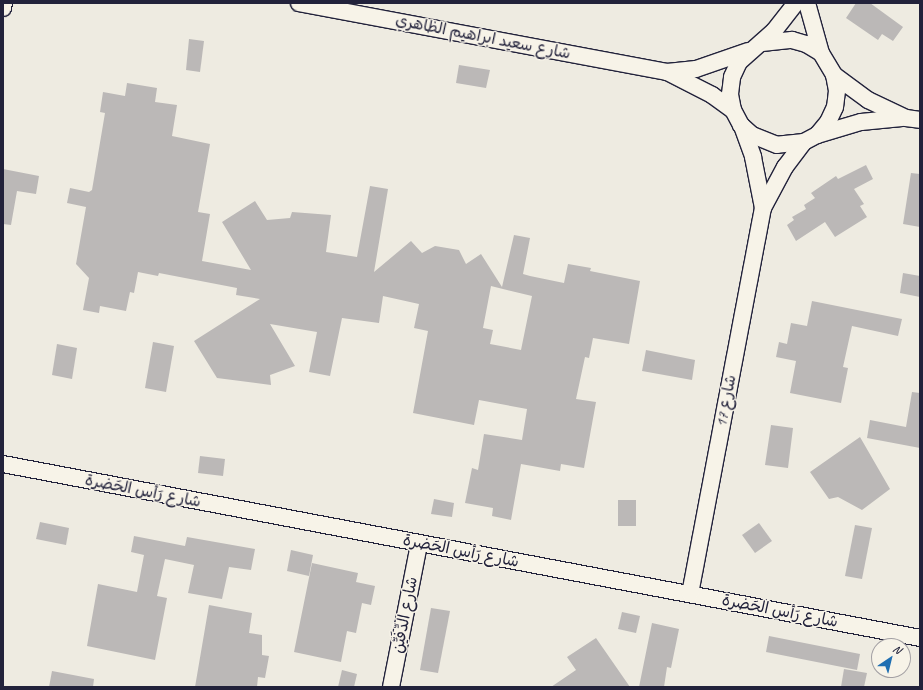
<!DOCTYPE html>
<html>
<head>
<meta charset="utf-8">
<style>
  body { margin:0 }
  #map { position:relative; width:923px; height:690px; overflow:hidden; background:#eeebe1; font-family:Caveat,"Playpen Sans Arabic",sans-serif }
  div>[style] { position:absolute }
  .building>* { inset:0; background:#bbb8b7 }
  .roads { filter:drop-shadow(1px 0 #22223b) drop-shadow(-1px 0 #22223b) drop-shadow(0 1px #22223b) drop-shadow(0 -1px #22223b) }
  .street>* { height:16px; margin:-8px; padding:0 8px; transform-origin:8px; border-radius:8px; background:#f7f3e8 }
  span { translate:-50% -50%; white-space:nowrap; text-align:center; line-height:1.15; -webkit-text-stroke:3px #f7f3e8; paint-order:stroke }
  .street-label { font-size:16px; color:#22223b }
  .frame { position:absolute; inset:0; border:4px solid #22223b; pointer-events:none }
  .north { position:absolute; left:871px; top:638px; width:40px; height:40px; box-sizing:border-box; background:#f7f3e8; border:1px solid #a29fa3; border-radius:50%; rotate:35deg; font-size:11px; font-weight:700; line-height:16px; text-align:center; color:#22223b }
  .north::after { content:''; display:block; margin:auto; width:14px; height:18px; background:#1f6fb2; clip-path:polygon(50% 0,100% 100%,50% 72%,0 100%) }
</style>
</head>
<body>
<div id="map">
  <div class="building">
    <i style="clip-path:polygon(856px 3px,870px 3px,903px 27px,893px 41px,882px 34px,878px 40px,846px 18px)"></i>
    <i style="clip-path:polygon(189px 39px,204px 41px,200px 72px,186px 70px)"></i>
    <i style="clip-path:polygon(459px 65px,490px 70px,486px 88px,456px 83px)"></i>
    <i style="clip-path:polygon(evenodd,127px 83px,157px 88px,155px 102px,177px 105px,172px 136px,210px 144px,198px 212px,210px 214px,202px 261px,251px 270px,222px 222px,255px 201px,267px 220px,290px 218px,292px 212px,331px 215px,326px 252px,357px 257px,370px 186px,388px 189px,374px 272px,411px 241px,422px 253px,435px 246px,459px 250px,466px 264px,481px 254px,502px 287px,514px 235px,530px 238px,523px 274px,530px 276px,564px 283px,568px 264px,591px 268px,590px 271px,640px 281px,629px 344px,593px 338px,589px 358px,585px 357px,576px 399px,596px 402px,584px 468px,561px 464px,560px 471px,521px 464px,511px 520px,492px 516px,493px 508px,465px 503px,472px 468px,478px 470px,484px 434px,522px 440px,527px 409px,479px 400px,474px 425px,413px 413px,428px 331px,414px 328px,419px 304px,383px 296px,379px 323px,342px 318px,330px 376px,309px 372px,317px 332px,270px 324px,295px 366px,270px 375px,271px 385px,217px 378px,194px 341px,260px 299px,236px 295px,237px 288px,159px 273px,158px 276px,138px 272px,134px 293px,130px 292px,126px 311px,100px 306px,99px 313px,83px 310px,89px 278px,76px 264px,86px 207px,67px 203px,70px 188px,89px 192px,92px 190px,105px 113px,100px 112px,103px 92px,125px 96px,127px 83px,491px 286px,532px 296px,521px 350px,490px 344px,493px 330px,483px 328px,491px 286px)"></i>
    <i style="clip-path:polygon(866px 165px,873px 179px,854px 189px,864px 204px,860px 206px,867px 217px,835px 237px,825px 222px,796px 241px,787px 225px,794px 220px,792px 217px,806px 209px,804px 205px,815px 198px,811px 193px,836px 176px,838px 179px)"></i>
    <i style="clip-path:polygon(3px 169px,39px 176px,36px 194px,17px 191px,11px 225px,3px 224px)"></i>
    <i style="clip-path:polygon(911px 173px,920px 174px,920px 227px,903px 224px)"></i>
    <i style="clip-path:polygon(903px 273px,920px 276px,920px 297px,900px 293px)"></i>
    <i style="clip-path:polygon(812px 301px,902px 319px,898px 336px,852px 326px,843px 367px,848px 368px,841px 403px,790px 393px,796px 361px,776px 357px,779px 342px,787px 344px,791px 323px,807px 326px)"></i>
    <i style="clip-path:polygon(153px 342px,174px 346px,166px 392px,145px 388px)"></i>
    <i style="clip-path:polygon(57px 344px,77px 348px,72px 379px,52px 375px)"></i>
    <i style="clip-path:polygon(646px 350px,695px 360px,692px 380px,642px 371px)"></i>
    <i style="clip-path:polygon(912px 392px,920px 393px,920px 448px,867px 438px,870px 420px,906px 427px)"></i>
    <i style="clip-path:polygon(771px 425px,793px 428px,788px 468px,765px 465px)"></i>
    <i style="clip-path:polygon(860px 437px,890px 489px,862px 510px,838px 497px,829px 499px,810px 472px)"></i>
    <i style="clip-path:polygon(200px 456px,225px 459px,223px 476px,198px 473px)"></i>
    <i style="clip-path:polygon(434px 499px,454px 503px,452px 517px,431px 514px)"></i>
    <i style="clip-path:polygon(618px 500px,636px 500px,636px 526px,618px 526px)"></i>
    <i style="clip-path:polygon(40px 522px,69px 528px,66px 545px,36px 539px)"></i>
    <i style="clip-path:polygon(759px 523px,772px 541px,755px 553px,742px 535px)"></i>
    <i style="clip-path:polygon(855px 525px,872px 528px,862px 579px,845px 576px)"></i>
    <i style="clip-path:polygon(134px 536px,185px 546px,187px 537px,255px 549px,251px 570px,229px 567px,222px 599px,188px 593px,194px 565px,165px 559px,157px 596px,167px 598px,155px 660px,87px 646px,98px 584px,137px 592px,144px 555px,131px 552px)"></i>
    <i style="clip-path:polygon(291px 550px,313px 555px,309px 576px,287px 571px)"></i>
    <i style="clip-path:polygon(312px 563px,358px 573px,356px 582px,375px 586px,371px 605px,362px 603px,356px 633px,347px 631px,341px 662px,294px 652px)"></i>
    <i style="clip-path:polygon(209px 605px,252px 613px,249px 633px,262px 635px,262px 655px,269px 656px,265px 678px,258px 677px,257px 687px,195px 687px)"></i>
    <i style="clip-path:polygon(431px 608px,450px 611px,438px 673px,420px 670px)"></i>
    <i style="clip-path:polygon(622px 612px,640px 616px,636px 633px,618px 629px)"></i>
    <i style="clip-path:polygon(652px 623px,679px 629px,671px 668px,667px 667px,664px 687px,639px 687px)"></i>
    <i style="clip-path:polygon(769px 636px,860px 654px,857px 670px,766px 652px)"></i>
    <i style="clip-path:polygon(596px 638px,630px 687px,551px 687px,576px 670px,567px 657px)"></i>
    <i style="clip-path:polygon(844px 669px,867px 673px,864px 687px,841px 687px)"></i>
    <i style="clip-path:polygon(342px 670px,357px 674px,354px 687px,338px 687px)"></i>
    <i style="clip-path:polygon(52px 671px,94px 679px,93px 687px,49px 687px)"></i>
  </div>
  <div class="roads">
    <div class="street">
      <i style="left:299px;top:3px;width:374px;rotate:10.6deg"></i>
      <i style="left:667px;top:72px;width:51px;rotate:27.1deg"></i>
      <i style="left:712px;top:95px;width:26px;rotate:36deg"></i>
      <i style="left:807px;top:3px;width:52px;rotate:74.4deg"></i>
      <i style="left:3px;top:8px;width:5px;rotate:-79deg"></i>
      <i style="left:762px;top:43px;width:30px;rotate:-6deg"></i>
      <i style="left:792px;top:40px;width:15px;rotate:16deg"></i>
      <i style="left:806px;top:44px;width:17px;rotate:31deg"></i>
      <i style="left:821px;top:53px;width:26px;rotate:59deg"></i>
      <i style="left:834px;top:75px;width:16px;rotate:79deg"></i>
      <i style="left:837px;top:91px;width:16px;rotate:97deg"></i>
      <i style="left:835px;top:107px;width:17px;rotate:115deg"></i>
      <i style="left:828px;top:122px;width:17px;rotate:130deg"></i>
      <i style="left:817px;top:135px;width:15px;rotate:152deg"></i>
      <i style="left:804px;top:142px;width:27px;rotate:174deg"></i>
      <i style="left:777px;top:145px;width:27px;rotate:-158deg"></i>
      <i style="left:752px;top:135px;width:15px;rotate:-138deg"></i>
      <i style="left:741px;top:125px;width:17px;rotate:-118deg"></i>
      <i style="left:733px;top:110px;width:16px;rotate:-101deg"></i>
      <i style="left:730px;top:94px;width:17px;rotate:-83deg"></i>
      <i style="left:732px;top:77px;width:17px;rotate:-65deg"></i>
      <i style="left:739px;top:62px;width:47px;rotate:-41.5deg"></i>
      <i style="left:774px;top:31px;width:36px;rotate:-52deg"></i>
      <i style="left:667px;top:72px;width:29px;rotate:-6deg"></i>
      <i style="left:696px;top:69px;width:55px;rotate:-19.1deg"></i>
      <i style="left:834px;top:75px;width:42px;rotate:36.3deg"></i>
      <i style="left:868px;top:100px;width:42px;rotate:25.3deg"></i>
      <i style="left:906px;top:118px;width:14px;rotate:8deg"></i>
      <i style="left:742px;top:126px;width:33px;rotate:70deg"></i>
      <i style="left:753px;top:157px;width:52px;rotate:78.9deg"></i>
      <i style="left:817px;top:135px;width:46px;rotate:-16.5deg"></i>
      <i style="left:861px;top:122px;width:41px;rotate:-5.6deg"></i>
      <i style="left:3px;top:464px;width:933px;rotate:10.74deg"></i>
      <i style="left:690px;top:594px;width:393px;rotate:-79.3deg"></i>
      <i style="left:763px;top:208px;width:47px;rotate:-61.8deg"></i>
      <i style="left:785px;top:167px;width:31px;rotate:-53deg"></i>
      <i style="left:391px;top:687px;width:146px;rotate:-78.9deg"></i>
    </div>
  </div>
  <div class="street-label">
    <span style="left:483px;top:37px;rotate:11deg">شارع سعيد ابراهيم الظاهري</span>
    <span style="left:726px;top:401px;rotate:-79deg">شارع 17</span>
    <span style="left:143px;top:491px;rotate:11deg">شارع رَأس الحَضرة</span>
    <span style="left:461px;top:551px;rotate:11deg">شارع رَأس الحَضرة</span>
    <span style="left:780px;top:611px;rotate:11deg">شارع رَأس الحَضرة</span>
    <span style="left:405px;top:615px;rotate:-79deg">شارع الدِّفَيِّن</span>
  </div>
  <div class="frame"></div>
  <div class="north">N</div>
</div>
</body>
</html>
